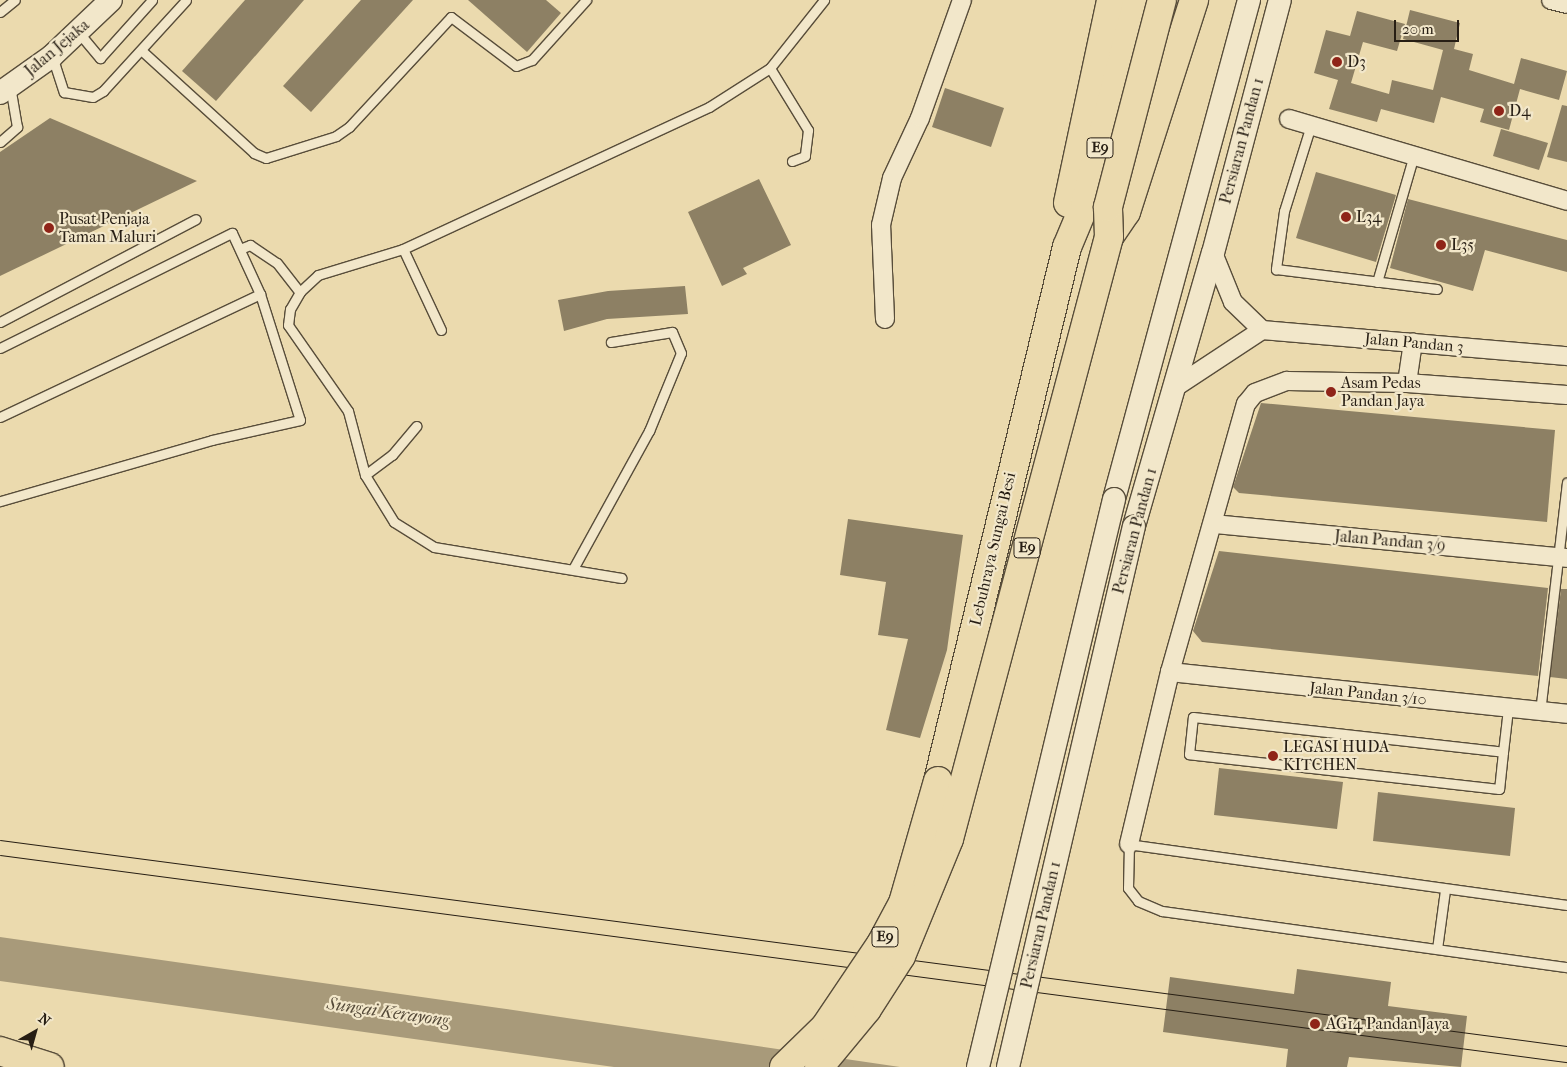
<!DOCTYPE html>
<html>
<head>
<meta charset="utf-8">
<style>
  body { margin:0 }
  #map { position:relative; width:1567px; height:1067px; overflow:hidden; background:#ebdaae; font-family:"IM FELL French Canon",serif }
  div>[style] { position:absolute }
  .water>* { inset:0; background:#a89a7a }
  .building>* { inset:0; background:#8d8064 }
  .roads { filter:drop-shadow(1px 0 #584d3a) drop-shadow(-1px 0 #584d3a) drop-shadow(0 1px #584d3a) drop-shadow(0 -1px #584d3a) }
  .service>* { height:9px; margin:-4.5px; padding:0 4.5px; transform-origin:4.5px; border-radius:4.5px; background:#f2e7ca }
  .minor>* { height:18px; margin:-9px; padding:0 9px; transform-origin:9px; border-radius:9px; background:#f2e7ca }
  .tertiary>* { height:22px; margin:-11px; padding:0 11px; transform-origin:11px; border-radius:11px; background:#f2e7ca }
  .motorway>* { height:28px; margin:-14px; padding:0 14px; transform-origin:14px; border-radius:14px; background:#ebdaae }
  .tram>* { height:1px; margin:-0.5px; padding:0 0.5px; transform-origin:0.5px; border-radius:0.5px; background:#271e14 }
  .bridges { filter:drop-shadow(1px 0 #584d3a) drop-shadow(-1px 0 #584d3a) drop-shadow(0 1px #584d3a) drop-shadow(0 -1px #584d3a) }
  .tertiary-bridge>* { height:22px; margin:-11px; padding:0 11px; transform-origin:11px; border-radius:11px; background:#f2e7ca }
  .motorway-bridge>* { height:28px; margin:-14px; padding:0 14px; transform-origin:14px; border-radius:14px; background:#ebdaae }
  .dots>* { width:14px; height:14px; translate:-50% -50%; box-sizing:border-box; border:2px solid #f2e7ca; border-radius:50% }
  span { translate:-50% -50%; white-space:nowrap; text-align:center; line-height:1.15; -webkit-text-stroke:4.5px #f2e7ca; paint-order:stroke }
  .shield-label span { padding:1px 4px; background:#f2e7ca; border:1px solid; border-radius:4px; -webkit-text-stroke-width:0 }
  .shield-label { font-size:15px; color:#271e14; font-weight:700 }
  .street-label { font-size:16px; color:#271e14 }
  .poi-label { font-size:16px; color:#271e14 }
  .left { translate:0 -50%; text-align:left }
  .water-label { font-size:18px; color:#544938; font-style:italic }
  .north { position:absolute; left:10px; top:1007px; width:50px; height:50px; -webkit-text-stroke:4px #f2e7ca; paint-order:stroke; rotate:38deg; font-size:14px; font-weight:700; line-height:20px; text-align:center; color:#271e14 }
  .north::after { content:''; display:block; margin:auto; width:18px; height:22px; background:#271e14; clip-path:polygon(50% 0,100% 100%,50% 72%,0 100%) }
  .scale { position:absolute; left:1394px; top:20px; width:65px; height:22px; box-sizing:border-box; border:2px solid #271e14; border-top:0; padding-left:6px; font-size:15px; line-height:18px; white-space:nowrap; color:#271e14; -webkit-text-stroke:4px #f2e7ca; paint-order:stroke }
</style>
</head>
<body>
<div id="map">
  <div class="water">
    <i style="clip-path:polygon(0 937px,499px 1008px,900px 1067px,614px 1067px,0 981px)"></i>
  </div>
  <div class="building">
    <i style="clip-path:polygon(245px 0,304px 0,216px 101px,182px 71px)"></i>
    <i style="clip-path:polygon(361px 0,413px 0,311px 112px,283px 86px)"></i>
    <i style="clip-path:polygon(468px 0,546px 0,561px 13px,527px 52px)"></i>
    <i style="clip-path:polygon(1410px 10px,1460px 23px,1454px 49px,1473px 54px,1469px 70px,1514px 84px,1521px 58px,1567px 71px,1559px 100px,1520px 89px,1509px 130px,1480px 122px,1484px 109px,1441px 97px,1434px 123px,1381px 109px,1377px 122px,1329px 109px,1338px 80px,1314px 73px,1326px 30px,1350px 36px,1357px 11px,1405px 24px,1397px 51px,1363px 42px,1351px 83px,1389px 94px,1392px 80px,1433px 90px,1443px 50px,1403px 39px)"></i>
    <i style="clip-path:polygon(945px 88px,1004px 108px,991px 147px,932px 127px)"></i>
    <i style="clip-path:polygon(1562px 105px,1567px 106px,1567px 162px,1547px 157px)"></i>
    <i style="clip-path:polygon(50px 118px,197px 181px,0 276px,0 152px)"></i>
    <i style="clip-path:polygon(1501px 129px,1548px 143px,1539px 170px,1493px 156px)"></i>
    <i style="clip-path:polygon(1316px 172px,1396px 195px,1376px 262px,1296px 238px)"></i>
    <i style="clip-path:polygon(759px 179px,791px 245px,743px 268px,747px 274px,722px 286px,688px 212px)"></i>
    <i style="clip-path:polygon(1408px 199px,1567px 240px,1567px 272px,1485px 250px,1473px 291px,1390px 268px)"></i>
    <i style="clip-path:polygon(685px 286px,688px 314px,607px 319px,564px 331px,558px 300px,608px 291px)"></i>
    <i style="clip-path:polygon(1261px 403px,1555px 430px,1547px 522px,1239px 493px,1233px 487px)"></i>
    <i style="clip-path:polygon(848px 519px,963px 535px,947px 650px,920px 738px,886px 730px,908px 639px,878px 635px,886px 582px,840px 575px)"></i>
    <i style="clip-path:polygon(1219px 551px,1548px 588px,1538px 676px,1202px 642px,1193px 631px)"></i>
    <i style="clip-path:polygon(1561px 589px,1567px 589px,1567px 679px,1550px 677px)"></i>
    <i style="clip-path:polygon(1219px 768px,1343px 782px,1337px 829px,1214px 815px)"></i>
    <i style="clip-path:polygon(1378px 792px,1515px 808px,1510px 856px,1373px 841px)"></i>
    <i style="clip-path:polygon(1297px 969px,1391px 982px,1388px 1006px,1467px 1016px,1461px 1067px,1349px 1057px,1347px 1067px,1286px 1067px,1288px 1049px,1163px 1032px,1170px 977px,1294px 994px)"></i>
  </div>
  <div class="roads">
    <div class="service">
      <i style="left:0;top:12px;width:19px;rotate:-39deg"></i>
      <i style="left:79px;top:33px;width:33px;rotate:50deg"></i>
      <i style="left:100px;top:58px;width:78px;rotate:-48.1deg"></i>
      <i style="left:141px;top:50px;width:153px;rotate:42.3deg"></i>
      <i style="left:254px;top:153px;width:13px;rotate:23deg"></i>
      <i style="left:266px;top:158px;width:73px;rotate:-17.4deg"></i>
      <i style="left:336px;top:136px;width:16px;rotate:-35deg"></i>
      <i style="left:349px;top:127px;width:150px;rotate:-47.2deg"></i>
      <i style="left:451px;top:17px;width:81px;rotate:37deg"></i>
      <i style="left:516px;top:66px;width:17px;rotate:-21deg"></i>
      <i style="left:532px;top:60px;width:81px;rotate:-48deg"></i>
      <i style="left:52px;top:56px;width:38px;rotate:72deg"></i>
      <i style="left:64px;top:92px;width:29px;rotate:10deg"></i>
      <i style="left:93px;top:97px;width:12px;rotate:-31deg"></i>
      <i style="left:103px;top:91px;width:123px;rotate:-47.6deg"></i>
      <i style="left:770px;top:68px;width:73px;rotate:58.5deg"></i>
      <i style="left:808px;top:130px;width:26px;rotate:97deg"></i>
      <i style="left:805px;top:156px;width:14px;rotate:159deg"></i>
      <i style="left:1311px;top:125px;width:90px;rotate:107.4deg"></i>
      <i style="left:1284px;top:211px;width:59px;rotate:97.9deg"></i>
      <i style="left:1276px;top:269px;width:162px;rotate:7.1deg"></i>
      <i style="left:0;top:142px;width:23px;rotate:-41deg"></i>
      <i style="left:17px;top:127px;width:42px;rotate:-99.7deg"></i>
      <i style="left:240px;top:249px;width:11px;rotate:-22deg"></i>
      <i style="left:250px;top:245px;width:32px;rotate:34deg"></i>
      <i style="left:277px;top:263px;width:37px;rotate:52deg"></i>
      <i style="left:403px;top:249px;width:89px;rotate:163deg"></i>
      <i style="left:318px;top:275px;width:25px;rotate:137deg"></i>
      <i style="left:300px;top:292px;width:20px;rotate:120deg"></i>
      <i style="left:290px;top:309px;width:16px;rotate:97deg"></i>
      <i style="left:288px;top:325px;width:105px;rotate:55.1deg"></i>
      <i style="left:348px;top:411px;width:66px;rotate:75.1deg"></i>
      <i style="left:365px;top:475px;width:55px;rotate:58.3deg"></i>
      <i style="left:394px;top:522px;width:47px;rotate:32deg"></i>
      <i style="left:434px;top:547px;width:190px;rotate:9.4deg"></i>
      <i style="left:1377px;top:282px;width:132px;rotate:-73.8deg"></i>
      <i style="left:0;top:322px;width:221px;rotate:-27.7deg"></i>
      <i style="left:441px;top:330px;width:89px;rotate:-115.1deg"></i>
      <i style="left:403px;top:249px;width:337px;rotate:-24.9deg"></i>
      <i style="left:709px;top:107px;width:72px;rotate:-32.6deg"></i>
      <i style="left:770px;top:68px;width:87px;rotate:-51.5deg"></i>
      <i style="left:0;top:348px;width:259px;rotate:-26.4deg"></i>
      <i style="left:232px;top:233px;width:67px;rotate:65.3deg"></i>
      <i style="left:260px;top:294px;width:132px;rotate:72.4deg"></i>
      <i style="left:300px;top:420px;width:90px;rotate:167.2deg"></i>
      <i style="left:212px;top:440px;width:221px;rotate:163.9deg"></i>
      <i style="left:0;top:417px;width:288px;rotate:-25.3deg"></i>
      <i style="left:365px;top:475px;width:34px;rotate:-37deg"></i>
      <i style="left:392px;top:455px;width:38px;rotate:-50deg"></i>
      <i style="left:573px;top:569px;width:158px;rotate:-61.2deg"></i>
      <i style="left:649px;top:431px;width:84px;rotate:-67.7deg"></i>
      <i style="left:681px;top:353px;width:23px;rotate:-113deg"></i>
      <i style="left:672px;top:332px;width:62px;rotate:170.7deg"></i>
      <i style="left:1540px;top:712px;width:231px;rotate:-83.3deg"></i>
      <i style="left:1503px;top:752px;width:37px;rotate:96deg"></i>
      <i style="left:1499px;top:789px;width:312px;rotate:-173.6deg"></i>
      <i style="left:1189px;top:754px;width:37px;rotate:-84deg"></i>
      <i style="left:1193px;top:717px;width:312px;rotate:6.4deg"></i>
      <i style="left:1503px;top:752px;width:43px;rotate:-83.4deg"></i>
      <i style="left:1567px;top:905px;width:442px;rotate:-172.1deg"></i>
      <i style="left:1129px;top:844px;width:44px;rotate:91.3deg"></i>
      <i style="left:1128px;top:888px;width:16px;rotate:52deg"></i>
      <i style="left:1138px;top:901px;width:26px;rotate:23deg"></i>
      <i style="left:1162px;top:911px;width:409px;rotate:7.9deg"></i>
      <i style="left:1437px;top:949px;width:60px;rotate:-82.3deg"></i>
    </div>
    <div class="minor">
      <i style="left:1551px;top:0;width:16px;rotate:14deg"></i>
      <i style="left:1289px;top:119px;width:290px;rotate:16.4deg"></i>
      <i style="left:1213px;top:253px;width:53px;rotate:67.8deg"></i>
      <i style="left:1233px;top:302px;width:40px;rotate:44deg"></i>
      <i style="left:1262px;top:330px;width:306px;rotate:4.9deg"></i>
      <i style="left:885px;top:319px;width:94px;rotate:-92.4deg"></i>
      <i style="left:881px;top:225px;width:48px;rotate:-76.8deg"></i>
      <i style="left:892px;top:178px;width:66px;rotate:-65deg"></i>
      <i style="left:920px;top:118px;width:125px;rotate:-70.4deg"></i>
      <i style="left:1407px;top:383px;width:41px;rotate:-81.7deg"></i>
      <i style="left:1174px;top:388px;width:105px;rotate:-33.4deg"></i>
      <i style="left:1214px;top:524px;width:355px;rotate:5.5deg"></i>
      <i style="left:1170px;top:672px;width:399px;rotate:6deg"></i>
      <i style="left:1129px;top:844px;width:177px;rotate:-76.6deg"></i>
      <i style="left:1170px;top:672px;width:279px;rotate:-74.2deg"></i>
      <i style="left:1246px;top:404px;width:14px;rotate:-51deg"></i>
      <i style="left:1255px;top:393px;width:34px;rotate:-21deg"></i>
      <i style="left:1287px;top:381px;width:120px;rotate:1deg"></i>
      <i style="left:1407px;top:383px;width:160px;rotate:4.3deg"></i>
    </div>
    <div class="tertiary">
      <i style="left:0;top:93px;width:64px;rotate:-35.4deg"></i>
      <i style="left:52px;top:56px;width:81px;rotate:-43.5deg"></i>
      <i style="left:1114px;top:499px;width:517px;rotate:-74.86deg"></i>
      <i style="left:1134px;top:526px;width:284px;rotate:-73.9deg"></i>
      <i style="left:1213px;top:253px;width:262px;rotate:-75.2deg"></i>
    </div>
    <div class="motorway">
      <i style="left:1068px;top:203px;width:208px;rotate:-78deg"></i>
      <i style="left:1109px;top:237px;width:30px;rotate:-56deg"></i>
      <i style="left:1126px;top:212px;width:223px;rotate:-72.2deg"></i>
      <i style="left:938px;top:781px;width:549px;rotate:-76.42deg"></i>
      <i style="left:1067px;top:247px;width:47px;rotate:-67.3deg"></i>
      <i style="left:1085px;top:204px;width:211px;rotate:-75.4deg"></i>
      <i style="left:0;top:1051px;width:52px;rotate:17.7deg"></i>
    </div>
  </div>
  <div class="tram">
    <i style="left:0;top:840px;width:1580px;rotate:7.49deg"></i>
    <i style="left:0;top:855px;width:1581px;rotate:7.53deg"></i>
  </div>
  <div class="bridges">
    <div class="tertiary-bridge">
      <i style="left:978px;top:1067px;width:584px;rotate:-76.53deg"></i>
      <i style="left:1008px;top:1067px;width:555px;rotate:-76.89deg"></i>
    </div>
    <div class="motorway-bridge">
      <i style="left:784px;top:1067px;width:57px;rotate:-44.3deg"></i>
      <i style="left:825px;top:1027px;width:100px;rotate:-56deg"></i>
      <i style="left:881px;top:944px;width:47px;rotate:-61.8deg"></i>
      <i style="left:903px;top:903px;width:127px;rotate:-74deg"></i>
      <i style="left:819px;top:1067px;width:75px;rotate:-50.4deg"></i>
      <i style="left:867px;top:1009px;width:63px;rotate:-57.3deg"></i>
      <i style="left:901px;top:956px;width:126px;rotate:-67.7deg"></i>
      <i style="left:949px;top:839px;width:623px;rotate:-75.12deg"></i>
      <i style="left:1109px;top:237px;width:30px;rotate:-92deg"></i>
      <i style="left:1108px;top:207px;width:214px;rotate:-75.4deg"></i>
    </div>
  </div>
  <div class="dots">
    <i style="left:1337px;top:62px;background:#8f2418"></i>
    <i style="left:1499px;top:111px;background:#8f2418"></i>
    <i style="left:1346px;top:217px;background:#8f2418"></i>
    <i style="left:49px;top:228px;background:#8f2418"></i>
    <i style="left:1441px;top:245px;background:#8f2418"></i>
    <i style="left:1331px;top:392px;background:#8f2418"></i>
    <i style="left:1273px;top:756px;background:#8f2418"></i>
    <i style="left:1315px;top:1024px;background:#8f2418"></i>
  </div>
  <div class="shield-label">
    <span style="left:1100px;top:148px">E9</span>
    <span style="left:1027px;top:548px">E9</span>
    <span style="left:885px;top:937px">E9</span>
  </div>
  <div class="street-label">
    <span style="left:57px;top:48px;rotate:-40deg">Jalan Jejaka</span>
    <span style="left:1242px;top:141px;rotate:-75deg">Persiaran Pandan 1</span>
    <span style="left:1414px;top:343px;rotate:5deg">Jalan Pandan 3</span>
    <span style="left:1135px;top:531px;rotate:-75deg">Persiaran Pandan 1</span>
    <span style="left:1390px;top:541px;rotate:5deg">Jalan Pandan 3/9</span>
    <span style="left:993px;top:549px;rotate:-77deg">Lebuhraya Sungai Besi</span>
    <span style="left:1368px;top:694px;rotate:6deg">Jalan Pandan 3/10</span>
    <span style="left:1041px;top:925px;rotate:-77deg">Persiaran Pandan 1</span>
  </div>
  <div class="poi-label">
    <span class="left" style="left:1347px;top:62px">D3</span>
    <span class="left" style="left:1509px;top:111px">D4</span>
    <span class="left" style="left:1356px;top:217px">L34</span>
    <span class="left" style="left:59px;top:228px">Pusat Penjaja<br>Taman Maluri</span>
    <span class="left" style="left:1451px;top:245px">L35</span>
    <span class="left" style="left:1341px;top:392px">Asam Pedas<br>Pandan Jaya</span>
    <span class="left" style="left:1283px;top:756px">LEGASI HUDA<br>KITCHEN</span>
    <span class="left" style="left:1326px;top:1024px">AG14 Pandan Jaya</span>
  </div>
  <div class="water-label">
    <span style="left:388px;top:1013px;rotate:8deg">Sungai Kerayong</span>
  </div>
  <div class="north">N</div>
  <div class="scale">20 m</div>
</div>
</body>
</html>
